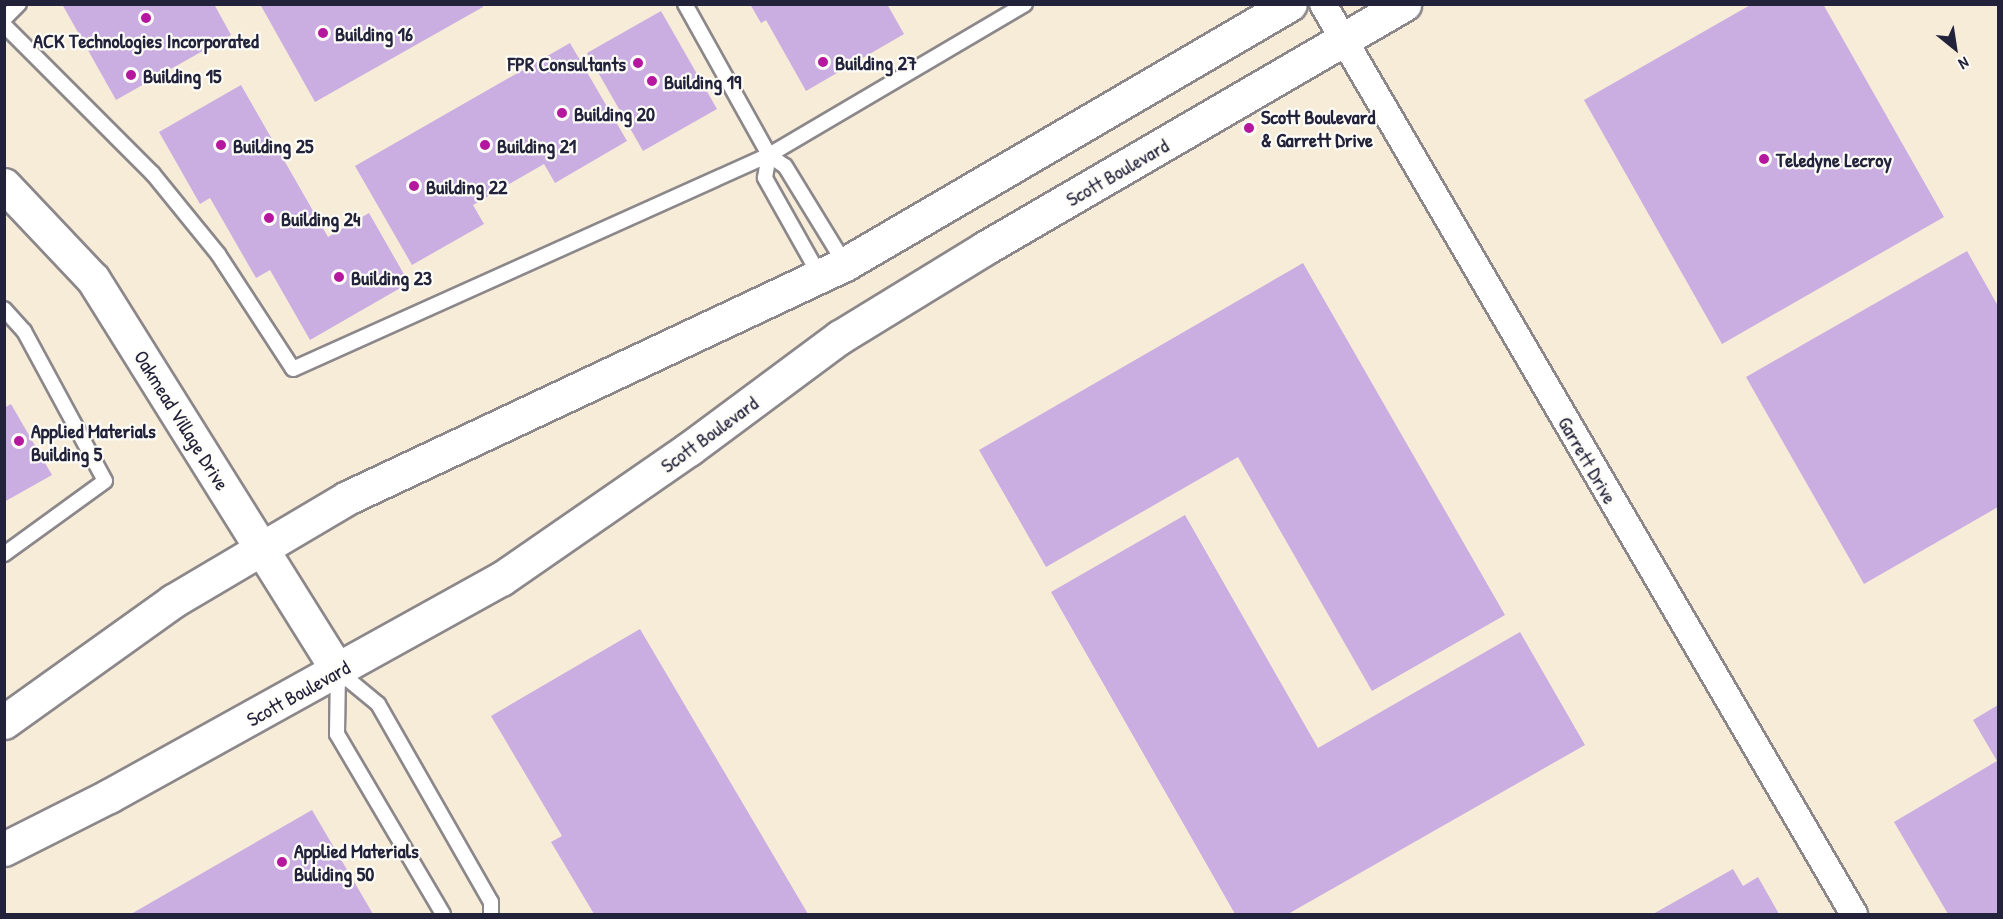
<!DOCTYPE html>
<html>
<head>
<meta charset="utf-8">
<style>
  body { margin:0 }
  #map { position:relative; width:2003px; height:919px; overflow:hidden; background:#f6ecd8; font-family:"Patrick Hand",sans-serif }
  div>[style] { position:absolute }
  .building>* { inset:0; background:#caaee2 }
  .roads { filter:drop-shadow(2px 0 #8c878a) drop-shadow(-2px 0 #8c878a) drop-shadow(0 2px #8c878a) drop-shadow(0 -2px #8c878a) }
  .lane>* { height:14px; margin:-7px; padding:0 7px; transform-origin:7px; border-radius:7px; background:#fff }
  .street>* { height:26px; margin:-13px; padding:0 13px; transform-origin:13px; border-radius:13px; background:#fff }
  .secondary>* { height:33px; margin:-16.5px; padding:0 16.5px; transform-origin:16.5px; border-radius:16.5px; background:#fff }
  .primary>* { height:33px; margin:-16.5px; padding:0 16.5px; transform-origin:16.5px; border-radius:16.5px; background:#fff }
  .dots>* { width:16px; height:16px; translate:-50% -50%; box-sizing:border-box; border:3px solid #fdfcf7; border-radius:50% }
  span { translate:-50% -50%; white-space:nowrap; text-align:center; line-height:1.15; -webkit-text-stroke:4.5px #fdfcf7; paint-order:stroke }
  .poi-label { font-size:20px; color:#22223b; font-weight:700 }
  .left { translate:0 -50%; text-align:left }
  .right { translate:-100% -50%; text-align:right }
  .street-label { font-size:20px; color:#22223b }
  .frame { position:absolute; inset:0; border:6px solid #22223b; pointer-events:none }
  .north { position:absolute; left:1925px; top:18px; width:60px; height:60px; -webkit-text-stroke:4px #fdfcf7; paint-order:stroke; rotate:150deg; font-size:16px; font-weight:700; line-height:24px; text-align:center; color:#22223b }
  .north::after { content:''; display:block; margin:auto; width:21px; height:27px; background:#22223b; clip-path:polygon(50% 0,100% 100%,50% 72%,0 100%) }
</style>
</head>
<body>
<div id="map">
  <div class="building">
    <i style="clip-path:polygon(62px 4px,214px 4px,231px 35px,116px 100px)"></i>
    <i style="clip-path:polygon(260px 4px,482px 4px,483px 7px,315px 102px)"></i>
    <i style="clip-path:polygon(750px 4px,887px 4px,904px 34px,806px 91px,766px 20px,761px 23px)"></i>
    <i style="clip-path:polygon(1752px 4px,1823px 4px,1944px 217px,1722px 344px,1584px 100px)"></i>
    <i style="clip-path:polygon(661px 11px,717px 109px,643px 151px,587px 53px)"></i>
    <i style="clip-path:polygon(570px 43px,627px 141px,555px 183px,544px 164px,473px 205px,484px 224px,412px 265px,355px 166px)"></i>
    <i style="clip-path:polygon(241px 85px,328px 237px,369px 213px,409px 283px,310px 340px,270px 270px,256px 278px,210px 198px,200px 204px,159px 132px)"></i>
    <i style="clip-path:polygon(1967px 251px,1998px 306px,1998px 507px,1864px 584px,1746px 377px)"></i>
    <i style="clip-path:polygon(1303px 263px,1505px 615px,1372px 691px,1238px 457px,1046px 567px,979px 450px)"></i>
    <i style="clip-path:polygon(11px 404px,52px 475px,4px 502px,4px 408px)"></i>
    <i style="clip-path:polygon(1185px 515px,1318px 748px,1520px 632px,1585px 745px,1288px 914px,1235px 914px,1051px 592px)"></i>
    <i style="clip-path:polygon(640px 629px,808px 914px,594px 914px,551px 842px,562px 836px,491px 716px)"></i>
    <i style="clip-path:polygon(1998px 705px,1998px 914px,1948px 914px,1894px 822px,1997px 761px,1973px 720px)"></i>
    <i style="clip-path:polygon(312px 810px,373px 914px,131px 914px)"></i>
    <i style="clip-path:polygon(1733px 869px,1743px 886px,1758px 877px,1779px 914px,1653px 914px)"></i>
  </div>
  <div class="roads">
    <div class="lane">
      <i style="left:685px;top:4px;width:173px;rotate:60.9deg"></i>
      <i style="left:769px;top:155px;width:19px;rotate:35deg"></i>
      <i style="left:785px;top:166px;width:115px;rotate:58.5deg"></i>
      <i style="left:4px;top:19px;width:21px;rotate:-45deg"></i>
      <i style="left:4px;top:25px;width:211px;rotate:45deg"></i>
      <i style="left:153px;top:174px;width:103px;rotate:50.9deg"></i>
      <i style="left:218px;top:254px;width:137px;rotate:56.9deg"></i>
      <i style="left:293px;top:369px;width:522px;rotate:-24.21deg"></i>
      <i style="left:769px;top:155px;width:297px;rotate:-30.5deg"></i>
      <i style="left:769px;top:155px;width:23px;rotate:100deg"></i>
      <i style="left:765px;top:178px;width:112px;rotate:60.7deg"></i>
      <i style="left:4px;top:309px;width:30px;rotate:48deg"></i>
      <i style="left:24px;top:331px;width:170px;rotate:61.6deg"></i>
      <i style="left:105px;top:481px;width:125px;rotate:144.1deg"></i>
      <i style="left:443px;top:914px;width:209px;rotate:-120.5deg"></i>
      <i style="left:337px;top:734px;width:63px;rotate:-89.1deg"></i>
      <i style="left:338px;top:671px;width:52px;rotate:39.5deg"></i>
      <i style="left:378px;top:704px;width:228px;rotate:60.3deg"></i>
      <i style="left:491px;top:902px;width:12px;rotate:90deg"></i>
    </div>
    <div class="street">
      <i style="left:1323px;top:4px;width:1054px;rotate:59.74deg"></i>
    </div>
    <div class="secondary">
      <i style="left:4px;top:185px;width:129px;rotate:46.6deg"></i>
      <i style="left:93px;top:279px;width:462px;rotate:58deg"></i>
    </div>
    <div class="primary">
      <i style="left:4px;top:722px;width:208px;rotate:-35.6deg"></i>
      <i style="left:173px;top:601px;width:202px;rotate:-30.6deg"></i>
      <i style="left:347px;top:498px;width:550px;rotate:-25.17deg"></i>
      <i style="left:845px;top:264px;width:515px;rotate:-30.3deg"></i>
      <i style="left:4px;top:849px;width:118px;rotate:-26.8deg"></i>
      <i style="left:109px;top:796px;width:448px;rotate:-29deg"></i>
      <i style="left:501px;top:579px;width:229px;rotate:-34.7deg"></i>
      <i style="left:689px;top:449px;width:188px;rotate:-36.6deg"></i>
      <i style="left:840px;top:337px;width:170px;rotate:-31.5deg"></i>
      <i style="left:985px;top:248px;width:485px;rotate:-30.2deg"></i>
    </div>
  </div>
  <div class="dots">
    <i style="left:146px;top:18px;background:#b5179e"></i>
    <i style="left:323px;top:33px;background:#b5179e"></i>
    <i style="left:823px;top:62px;background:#b5179e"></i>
    <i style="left:638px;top:63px;background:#b5179e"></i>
    <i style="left:131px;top:75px;background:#b5179e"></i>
    <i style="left:652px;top:81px;background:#b5179e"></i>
    <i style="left:562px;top:113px;background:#b5179e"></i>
    <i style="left:1249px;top:128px;background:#b5179e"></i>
    <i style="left:221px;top:145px;background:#b5179e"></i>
    <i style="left:485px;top:145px;background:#b5179e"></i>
    <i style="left:1764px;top:159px;background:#b5179e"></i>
    <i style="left:414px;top:186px;background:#b5179e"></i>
    <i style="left:269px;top:218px;background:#b5179e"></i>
    <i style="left:339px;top:277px;background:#b5179e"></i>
    <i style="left:19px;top:441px;background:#b5179e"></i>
    <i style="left:282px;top:862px;background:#b5179e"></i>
  </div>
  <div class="poi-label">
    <span class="left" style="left:335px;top:33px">Building 16</span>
    <span style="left:146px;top:40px">ACK Technologies Incorporated</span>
    <span class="left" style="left:835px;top:62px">Building 27</span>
    <span class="right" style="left:626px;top:63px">FPR Consultants</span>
    <span class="left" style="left:143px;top:75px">Building 15</span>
    <span class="left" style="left:664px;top:81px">Building 19</span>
    <span class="left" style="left:574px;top:113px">Building 20</span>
    <span class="left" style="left:1261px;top:128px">Scott Boulevard<br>&amp; Garrett Drive</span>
    <span class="left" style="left:233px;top:145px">Building 25</span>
    <span class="left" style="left:497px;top:145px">Building 21</span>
    <span class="left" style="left:1776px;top:159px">Teledyne Lecroy</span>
    <span class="left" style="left:426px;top:186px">Building 22</span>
    <span class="left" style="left:281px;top:218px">Building 24</span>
    <span class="left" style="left:351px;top:277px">Building 23</span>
    <span class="left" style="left:31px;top:442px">Applied Materials<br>Building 5</span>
    <span class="left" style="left:294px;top:862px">Applied Materials<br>Buliding 50</span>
  </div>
  <div class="street-label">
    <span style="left:1117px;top:172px;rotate:-30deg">Scott Boulevard</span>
    <span style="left:182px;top:420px;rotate:58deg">Oakmead Village Drive</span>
    <span style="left:709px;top:434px;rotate:-36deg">Scott Boulevard</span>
    <span style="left:1588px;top:460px;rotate:60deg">Garrett Drive</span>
    <span style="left:298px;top:693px;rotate:-29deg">Scott Boulevard</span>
  </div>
  <div class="frame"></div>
  <div class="north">N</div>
</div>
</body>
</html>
